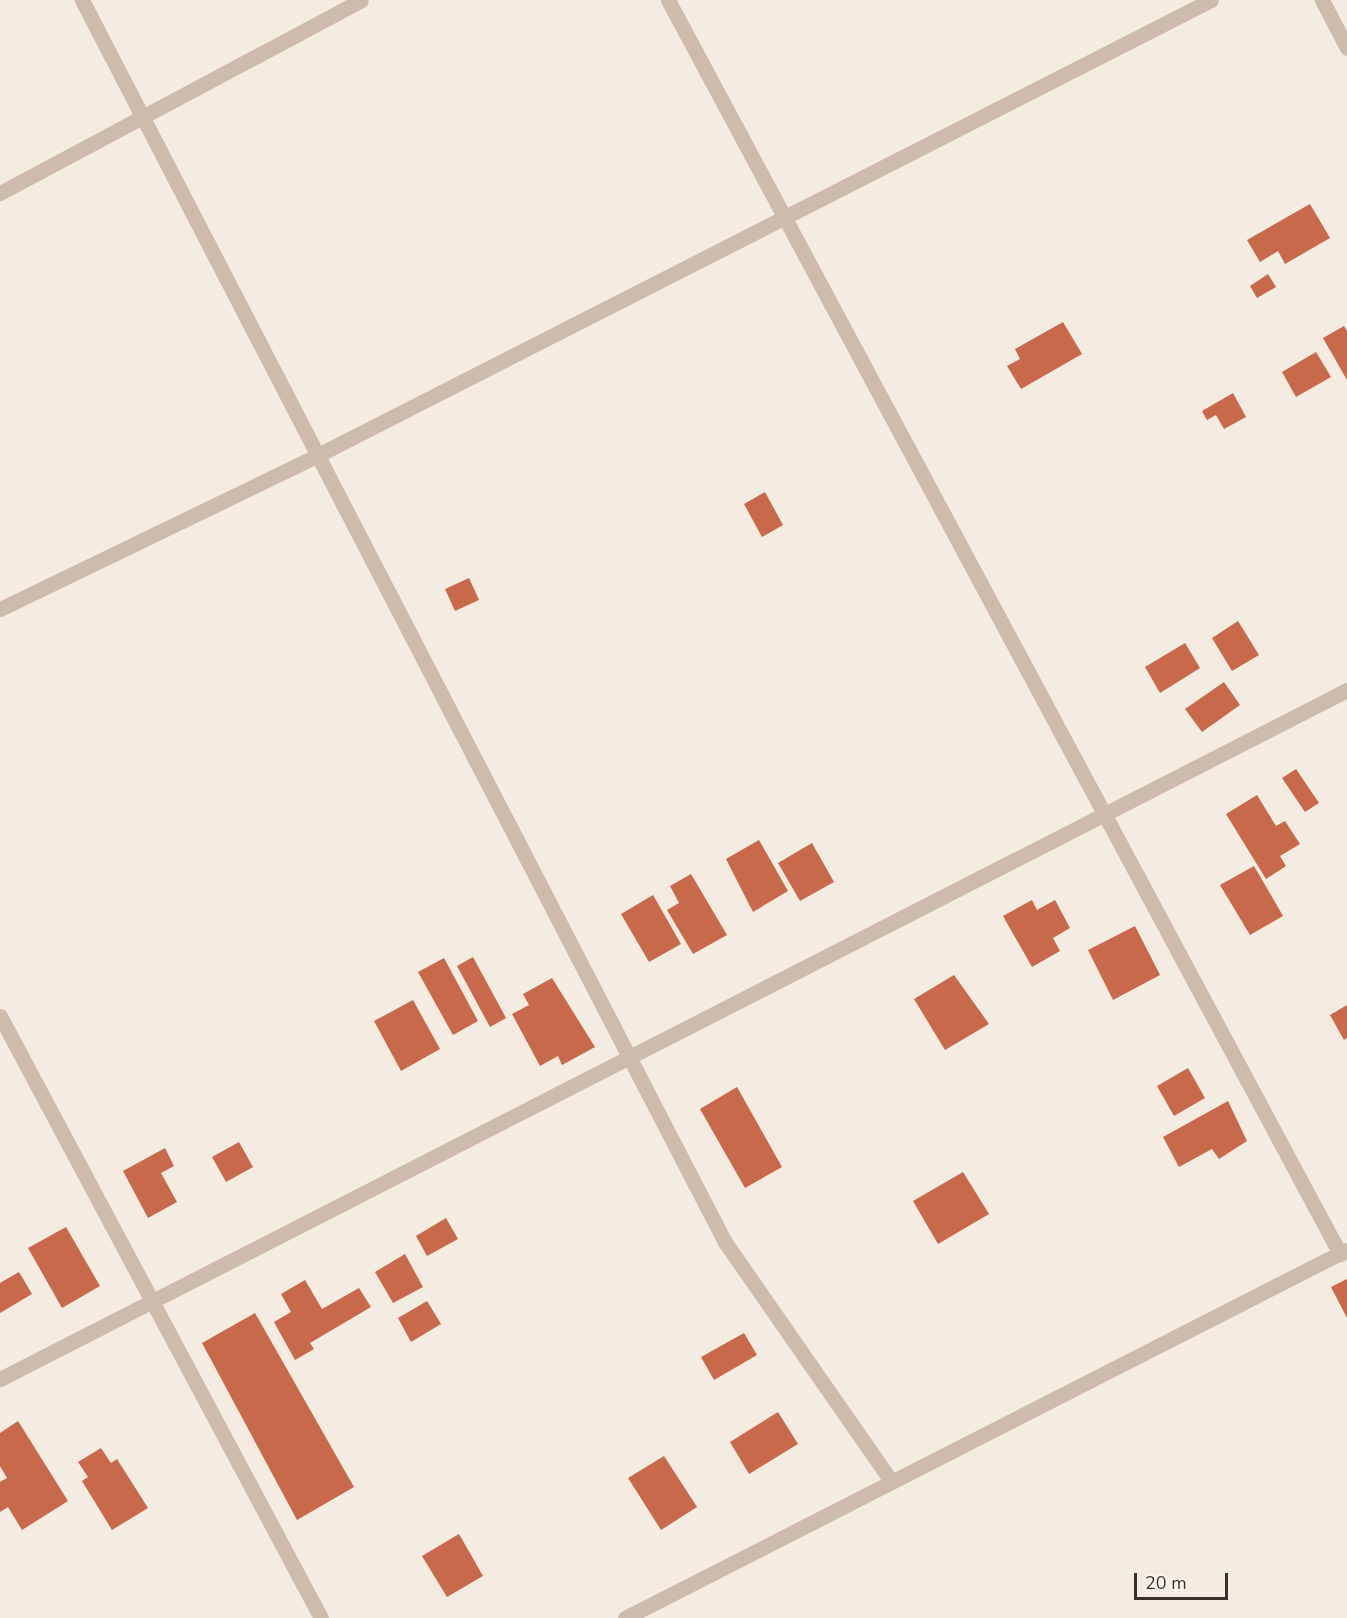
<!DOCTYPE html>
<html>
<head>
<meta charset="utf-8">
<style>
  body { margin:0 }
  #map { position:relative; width:1347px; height:1618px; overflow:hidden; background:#f4ebe1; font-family:"Nunito Sans",sans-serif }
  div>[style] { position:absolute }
  .building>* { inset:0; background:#c8694b }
  .minor>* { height:15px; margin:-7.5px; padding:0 7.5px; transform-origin:7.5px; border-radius:7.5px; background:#cdbbac }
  span { translate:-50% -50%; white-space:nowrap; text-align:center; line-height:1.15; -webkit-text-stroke:6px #fbf5ee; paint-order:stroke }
  .scale { position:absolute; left:1134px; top:1573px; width:94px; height:27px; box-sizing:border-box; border:3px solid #3b302b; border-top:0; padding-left:8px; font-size:18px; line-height:21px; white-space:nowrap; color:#3b302b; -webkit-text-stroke:4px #fbf5ee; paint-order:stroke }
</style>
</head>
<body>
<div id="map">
  <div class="building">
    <i style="clip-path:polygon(1310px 204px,1330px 238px,1285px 264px,1278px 251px,1260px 262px,1247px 240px)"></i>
    <i style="clip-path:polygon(1268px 274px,1276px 287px,1257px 298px,1250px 286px)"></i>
    <i style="clip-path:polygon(1063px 322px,1082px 354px,1021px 389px,1007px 366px,1020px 359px,1015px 349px)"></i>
    <i style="clip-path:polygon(1344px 326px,1347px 331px,1347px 380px,1323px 338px)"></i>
    <i style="clip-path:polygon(1316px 352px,1331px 377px,1296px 397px,1282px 372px)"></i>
    <i style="clip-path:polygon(1233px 393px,1246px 417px,1224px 429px,1216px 415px,1207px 420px,1202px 411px)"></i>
    <i style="clip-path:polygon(765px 492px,783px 525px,762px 537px,744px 504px)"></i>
    <i style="clip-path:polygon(469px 578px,479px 600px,455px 611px,445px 589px)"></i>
    <i style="clip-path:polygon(1238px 621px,1259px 655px,1232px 671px,1212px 638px)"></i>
    <i style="clip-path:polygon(1185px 643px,1200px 668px,1160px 693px,1145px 667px)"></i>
    <i style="clip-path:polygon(1224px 682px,1240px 705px,1202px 732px,1185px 709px)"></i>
    <i style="clip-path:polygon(1296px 769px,1319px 803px,1305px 812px,1282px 778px)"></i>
    <i style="clip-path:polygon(1257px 795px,1276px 826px,1285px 821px,1300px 844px,1280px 856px,1286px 866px,1266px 879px,1226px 814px)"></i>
    <i style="clip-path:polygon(759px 840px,788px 891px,753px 912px,726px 859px)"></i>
    <i style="clip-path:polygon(812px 843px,834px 882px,800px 901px,778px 863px)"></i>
    <i style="clip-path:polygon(1254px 866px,1283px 916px,1250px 935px,1220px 885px)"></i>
    <i style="clip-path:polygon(691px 874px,727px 935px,693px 954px,667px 910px,679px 903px,670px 886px)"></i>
    <i style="clip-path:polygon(653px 895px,681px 944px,649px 962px,621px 914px)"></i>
    <i style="clip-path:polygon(1032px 900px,1037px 910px,1055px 900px,1070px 928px,1053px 938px,1060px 951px,1032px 967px,1003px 916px)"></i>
    <i style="clip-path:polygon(1135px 926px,1160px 975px,1113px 1000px,1088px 950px)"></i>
    <i style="clip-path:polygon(473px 957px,506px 1018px,490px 1027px,457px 966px)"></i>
    <i style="clip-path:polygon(444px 958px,478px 1021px,453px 1035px,418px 972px)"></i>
    <i style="clip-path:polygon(954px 975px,989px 1024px,945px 1050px,914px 999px)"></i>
    <i style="clip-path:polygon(552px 978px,595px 1047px,562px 1065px,558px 1056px,540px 1066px,512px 1014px,529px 1005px,523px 994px)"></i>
    <i style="clip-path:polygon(413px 1000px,440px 1049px,401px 1071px,374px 1021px)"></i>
    <i style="clip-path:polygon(1347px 1005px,1347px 1038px,1344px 1040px,1330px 1015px)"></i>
    <i style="clip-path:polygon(1188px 1068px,1205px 1098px,1174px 1116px,1157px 1086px)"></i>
    <i style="clip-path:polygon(737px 1087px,782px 1167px,745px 1188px,700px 1109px)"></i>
    <i style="clip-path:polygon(1228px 1101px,1247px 1141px,1219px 1159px,1212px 1149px,1179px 1167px,1163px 1137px)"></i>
    <i style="clip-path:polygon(239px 1142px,253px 1167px,226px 1182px,212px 1157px)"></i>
    <i style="clip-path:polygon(165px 1148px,174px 1166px,161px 1173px,177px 1202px,148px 1218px,123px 1171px)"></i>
    <i style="clip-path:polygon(963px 1172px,989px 1214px,938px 1244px,913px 1201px)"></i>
    <i style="clip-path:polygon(446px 1218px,458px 1239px,427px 1256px,416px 1236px)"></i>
    <i style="clip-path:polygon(66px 1227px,100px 1286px,62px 1308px,28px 1248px)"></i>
    <i style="clip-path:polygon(405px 1254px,423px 1287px,393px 1303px,375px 1272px)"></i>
    <i style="clip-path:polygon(19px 1272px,32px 1294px,0 1313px,0 1283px)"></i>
    <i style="clip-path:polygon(1347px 1279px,1347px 1318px,1331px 1287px)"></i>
    <i style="clip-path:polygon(305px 1280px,322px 1309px,359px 1288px,371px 1307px,310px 1343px,314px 1349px,295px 1360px,274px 1322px,291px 1312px,281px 1294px)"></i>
    <i style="clip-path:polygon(427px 1301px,441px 1324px,411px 1342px,398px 1318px)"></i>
    <i style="clip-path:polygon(255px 1313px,354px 1487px,297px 1520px,202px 1343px)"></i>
    <i style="clip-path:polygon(744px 1333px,757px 1355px,714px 1380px,701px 1357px)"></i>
    <i style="clip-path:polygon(778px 1412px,798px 1444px,749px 1474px,730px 1442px)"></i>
    <i style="clip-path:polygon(18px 1421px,68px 1501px,22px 1530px,8px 1507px,0 1512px,0 1482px,7px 1478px,0 1466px,0 1433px)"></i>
    <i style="clip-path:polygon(101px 1448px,111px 1463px,117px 1459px,148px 1508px,112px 1530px,82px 1481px,88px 1477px,78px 1462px)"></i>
    <i style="clip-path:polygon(664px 1456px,697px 1507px,661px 1530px,628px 1478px)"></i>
    <i style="clip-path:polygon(459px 1534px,483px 1576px,447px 1597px,422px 1556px)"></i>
  </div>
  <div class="minor">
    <i style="left:82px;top:0;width:1399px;rotate:62.63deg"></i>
    <i style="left:725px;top:1242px;width:292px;rotate:55.2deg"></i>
    <i style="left:668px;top:0;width:1423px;rotate:61.81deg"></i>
    <i style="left:1322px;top:0;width:54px;rotate:62.5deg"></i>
    <i style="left:0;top:193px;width:409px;rotate:-28.1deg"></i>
    <i style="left:0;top:609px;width:353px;rotate:-25.8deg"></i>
    <i style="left:318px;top:455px;width:1002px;rotate:-27deg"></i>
    <i style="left:0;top:1016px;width:682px;rotate:61.93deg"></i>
    <i style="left:0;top:1379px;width:1513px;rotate:-27.09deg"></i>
    <i style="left:625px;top:1618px;width:809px;rotate:-27.04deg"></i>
  </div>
  <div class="scale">20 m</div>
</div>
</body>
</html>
